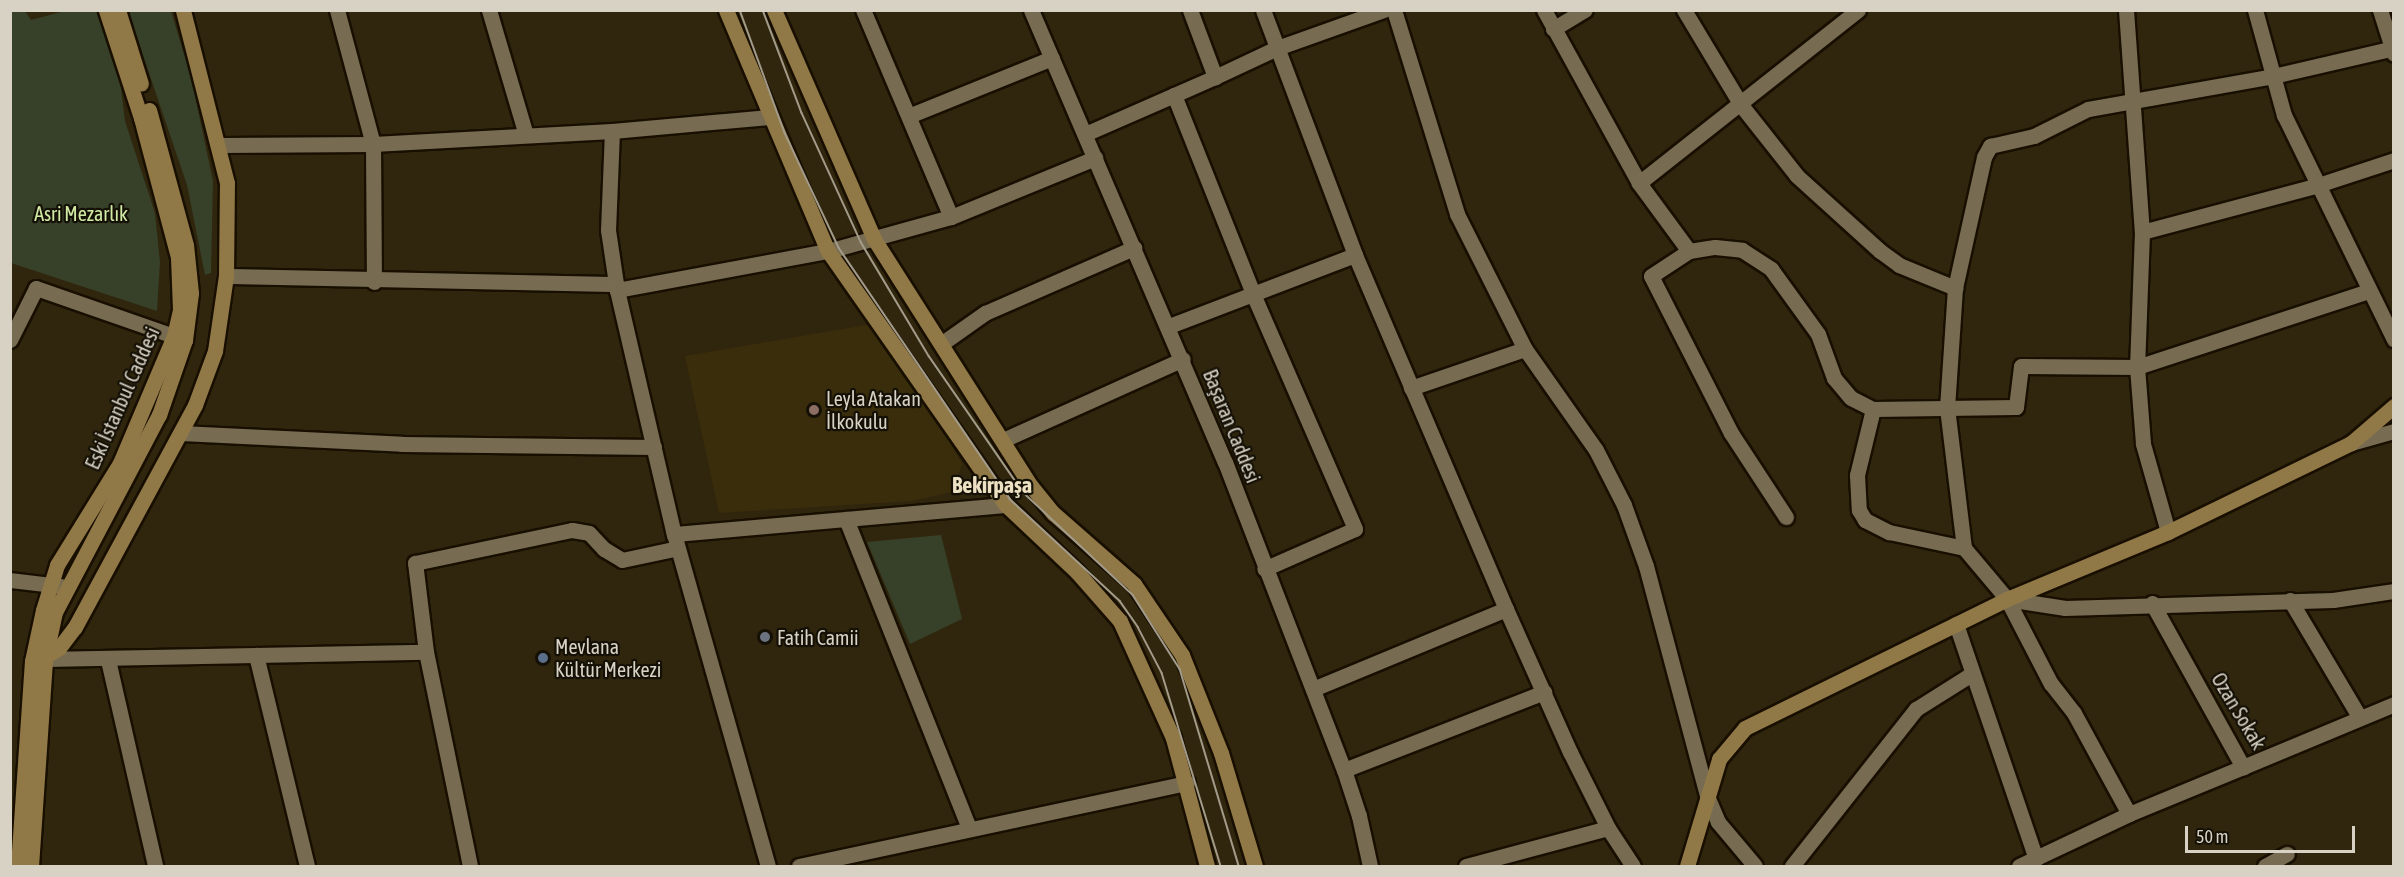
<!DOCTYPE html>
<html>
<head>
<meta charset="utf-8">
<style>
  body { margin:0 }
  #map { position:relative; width:2404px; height:877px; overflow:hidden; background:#30260d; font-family:"Asap Condensed",sans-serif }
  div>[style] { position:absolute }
  .built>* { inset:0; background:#392d0b }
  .green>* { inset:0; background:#374028 }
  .roads { filter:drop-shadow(2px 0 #180f00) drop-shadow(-2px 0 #180f00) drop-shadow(0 2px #180f00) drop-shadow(0 -2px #180f00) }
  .street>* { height:15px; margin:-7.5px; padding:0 7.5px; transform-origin:7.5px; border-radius:7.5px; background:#776c51 }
  .secondary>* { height:15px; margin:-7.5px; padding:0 7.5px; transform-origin:7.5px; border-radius:7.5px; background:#917947 }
  .tram>* { height:1.5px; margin:-0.75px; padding:0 0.75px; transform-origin:0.75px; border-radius:0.75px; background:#a29b89 }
  .dots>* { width:16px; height:16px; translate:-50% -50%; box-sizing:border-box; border:3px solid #141006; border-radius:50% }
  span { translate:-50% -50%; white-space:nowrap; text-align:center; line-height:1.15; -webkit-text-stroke:4.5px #141006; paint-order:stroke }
  .park-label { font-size:20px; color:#d1eba4 }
  .street-label { font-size:20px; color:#d8d2c4 }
  .poi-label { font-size:20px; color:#d8d2c4 }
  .left { translate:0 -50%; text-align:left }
  .quarter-label { font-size:22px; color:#ede1c3; font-weight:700 }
  .frame { position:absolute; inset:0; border:12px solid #d8d2c4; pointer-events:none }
  .scale { position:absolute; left:2185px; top:826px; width:170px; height:27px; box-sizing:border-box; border:3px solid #d8d2c4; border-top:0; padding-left:8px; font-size:18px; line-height:21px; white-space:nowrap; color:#d8d2c4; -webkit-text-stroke:4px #141006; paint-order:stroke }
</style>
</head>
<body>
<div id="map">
  <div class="built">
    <i style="clip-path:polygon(866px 325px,873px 326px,918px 384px,962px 464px,952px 492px,912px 501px,719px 513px,685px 356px)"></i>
  </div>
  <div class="green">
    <i style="clip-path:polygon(11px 11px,25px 11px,31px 20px,65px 11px,101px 11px,118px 64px,125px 121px,155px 213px,160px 262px,157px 311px,11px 263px)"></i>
    <i style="clip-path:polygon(128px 11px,171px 11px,191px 77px,213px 181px,211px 273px,205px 275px,187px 185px)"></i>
    <i style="clip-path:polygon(941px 535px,962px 619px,910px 644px,867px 542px)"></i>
  </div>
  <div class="roads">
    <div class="street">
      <i style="left:337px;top:10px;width:139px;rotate:75deg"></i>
      <i style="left:373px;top:144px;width:138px;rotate:89.6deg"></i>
      <i style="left:489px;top:10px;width:130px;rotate:73.5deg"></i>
      <i style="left:1031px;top:10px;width:492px;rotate:66.8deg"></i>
      <i style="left:1225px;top:462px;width:330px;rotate:68.9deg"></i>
      <i style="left:1344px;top:770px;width:48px;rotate:71.9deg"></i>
      <i style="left:1359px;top:816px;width:51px;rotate:77.6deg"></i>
      <i style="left:1190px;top:10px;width:72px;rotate:69.5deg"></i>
      <i style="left:1215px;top:77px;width:45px;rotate:156.3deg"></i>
      <i style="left:1174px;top:95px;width:214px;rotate:68.3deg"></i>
      <i style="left:1253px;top:294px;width:256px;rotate:66.5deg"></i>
      <i style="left:1355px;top:529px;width:99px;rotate:156.3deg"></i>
      <i style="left:1263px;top:10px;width:262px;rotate:69.4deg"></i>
      <i style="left:1355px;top:255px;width:385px;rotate:66.9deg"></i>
      <i style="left:1506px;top:609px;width:157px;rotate:65.9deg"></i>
      <i style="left:1570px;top:752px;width:85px;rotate:63.4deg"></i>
      <i style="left:1608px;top:828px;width:45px;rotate:56.7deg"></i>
      <i style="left:1394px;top:10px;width:214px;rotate:72.8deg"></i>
      <i style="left:1457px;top:214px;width:151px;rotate:63.3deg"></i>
      <i style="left:1525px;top:349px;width:123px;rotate:54.9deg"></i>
      <i style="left:1596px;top:450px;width:62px;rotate:63deg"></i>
      <i style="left:1624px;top:505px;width:65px;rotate:70.2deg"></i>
      <i style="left:1646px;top:566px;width:238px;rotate:75.1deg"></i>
      <i style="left:1707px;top:796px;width:28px;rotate:67deg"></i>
      <i style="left:1718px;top:822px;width:57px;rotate:49.9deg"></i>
      <i style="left:1544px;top:10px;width:197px;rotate:61.2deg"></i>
      <i style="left:1639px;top:183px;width:84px;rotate:53.7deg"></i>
      <i style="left:1684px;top:10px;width:111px;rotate:59deg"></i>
      <i style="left:1741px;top:105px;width:90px;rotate:51.7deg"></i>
      <i style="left:1797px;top:176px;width:112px;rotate:42.1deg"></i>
      <i style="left:1880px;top:251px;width:24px;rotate:36deg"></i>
      <i style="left:1899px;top:265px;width:61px;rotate:22.3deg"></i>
      <i style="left:2126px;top:10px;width:223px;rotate:85.9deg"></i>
      <i style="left:2142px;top:232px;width:135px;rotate:92.1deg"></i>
      <i style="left:2137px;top:367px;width:77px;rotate:85.5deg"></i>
      <i style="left:2143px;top:444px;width:91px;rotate:74.1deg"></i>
      <i style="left:2255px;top:10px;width:109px;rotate:74.6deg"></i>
      <i style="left:2284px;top:115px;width:250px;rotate:63.9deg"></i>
      <i style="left:2380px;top:10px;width:46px;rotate:72.3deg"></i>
      <i style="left:1553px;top:29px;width:37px;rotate:-31deg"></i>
      <i style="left:1215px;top:77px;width:68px;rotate:-25.1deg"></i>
      <i style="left:1277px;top:48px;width:114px;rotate:-19.6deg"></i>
      <i style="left:911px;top:115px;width:152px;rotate:-22deg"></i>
      <i style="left:612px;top:131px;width:99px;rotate:92.3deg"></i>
      <i style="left:608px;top:230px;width:61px;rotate:81.5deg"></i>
      <i style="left:617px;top:290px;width:251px;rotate:76.9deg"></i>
      <i style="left:674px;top:534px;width:345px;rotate:74.2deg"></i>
      <i style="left:1085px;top:134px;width:97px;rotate:-23.7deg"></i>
      <i style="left:220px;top:145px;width:153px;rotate:-0.4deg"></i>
      <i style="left:373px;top:144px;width:239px;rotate:-3.1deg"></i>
      <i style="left:612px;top:131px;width:158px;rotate:-5.1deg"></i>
      <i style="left:1639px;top:183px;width:279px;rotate:-38.3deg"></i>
      <i style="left:951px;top:217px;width:156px;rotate:-22.3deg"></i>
      <i style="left:2142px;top:232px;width:179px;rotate:-14.9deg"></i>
      <i style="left:2315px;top:186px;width:83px;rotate:-18.2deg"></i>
      <i style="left:226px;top:276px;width:390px;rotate:1.2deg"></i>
      <i style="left:617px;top:290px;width:215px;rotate:-10.5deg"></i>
      <i style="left:828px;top:251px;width:128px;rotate:-15.5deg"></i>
      <i style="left:951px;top:217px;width:225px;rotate:-113deg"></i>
      <i style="left:1169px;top:326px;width:199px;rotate:-20.9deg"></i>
      <i style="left:10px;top:340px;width:58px;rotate:-63.4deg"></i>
      <i style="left:36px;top:288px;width:158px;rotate:19.2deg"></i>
      <i style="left:941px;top:344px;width:54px;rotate:-35.2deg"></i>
      <i style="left:985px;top:313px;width:163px;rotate:-23.6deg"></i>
      <i style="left:1411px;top:388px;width:120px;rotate:-18.9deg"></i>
      <i style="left:1873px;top:409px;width:68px;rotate:103.6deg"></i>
      <i style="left:1857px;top:475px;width:35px;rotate:87deg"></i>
      <i style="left:1859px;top:510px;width:12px;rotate:59deg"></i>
      <i style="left:1865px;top:520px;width:27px;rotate:27deg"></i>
      <i style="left:1889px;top:532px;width:77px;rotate:12deg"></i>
      <i style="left:181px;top:433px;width:221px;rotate:2.8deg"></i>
      <i style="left:402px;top:444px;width:252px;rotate:0.7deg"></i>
      <i style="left:1003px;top:440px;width:197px;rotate:-24.2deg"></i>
      <i style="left:2351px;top:443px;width:45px;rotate:-15.6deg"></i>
      <i style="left:1786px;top:517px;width:100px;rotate:-123.2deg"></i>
      <i style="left:1731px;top:433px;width:176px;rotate:-117deg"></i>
      <i style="left:1651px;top:276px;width:45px;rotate:-33.3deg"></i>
      <i style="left:1689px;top:251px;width:26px;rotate:-9deg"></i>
      <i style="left:1715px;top:247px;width:27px;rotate:6deg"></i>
      <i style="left:1742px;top:250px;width:35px;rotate:33deg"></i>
      <i style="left:1771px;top:269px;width:80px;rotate:54.1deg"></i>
      <i style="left:1818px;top:334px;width:47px;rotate:70deg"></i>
      <i style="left:1834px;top:378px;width:26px;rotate:50deg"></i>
      <i style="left:1851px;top:398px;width:25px;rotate:27deg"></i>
      <i style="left:1873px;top:409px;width:143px;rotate:-0.8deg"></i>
      <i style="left:2016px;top:407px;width:41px;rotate:-83deg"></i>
      <i style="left:2021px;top:366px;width:116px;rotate:0.5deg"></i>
      <i style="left:2137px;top:367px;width:243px;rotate:-18.2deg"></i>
      <i style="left:846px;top:519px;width:333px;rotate:68.3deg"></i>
      <i style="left:674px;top:534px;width:333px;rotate:-5deg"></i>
      <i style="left:10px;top:580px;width:51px;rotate:6.7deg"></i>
      <i style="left:2007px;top:599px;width:59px;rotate:8.8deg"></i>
      <i style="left:2065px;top:608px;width:268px;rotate:-1.7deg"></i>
      <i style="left:2333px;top:600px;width:62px;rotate:-8.4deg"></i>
      <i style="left:2290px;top:600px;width:137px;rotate:59.3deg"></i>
      <i style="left:2152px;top:603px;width:188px;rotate:61deg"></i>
      <i style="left:2243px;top:767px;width:164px;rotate:-22.6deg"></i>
      <i style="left:1956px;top:624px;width:248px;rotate:71.2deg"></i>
      <i style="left:256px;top:655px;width:217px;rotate:76.4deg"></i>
      <i style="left:45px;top:659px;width:381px;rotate:-1.1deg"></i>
      <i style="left:108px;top:660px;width:211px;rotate:77.1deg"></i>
      <i style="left:1313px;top:689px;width:209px;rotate:-22.5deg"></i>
      <i style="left:1344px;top:770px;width:215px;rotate:-21.3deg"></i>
      <i style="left:2129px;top:814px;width:115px;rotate:-118.6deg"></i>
      <i style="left:2074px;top:713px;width:37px;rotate:-128deg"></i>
      <i style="left:2051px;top:684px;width:96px;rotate:-117.4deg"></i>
      <i style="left:2007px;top:599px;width:67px;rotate:-130.1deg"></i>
      <i style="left:1964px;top:548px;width:141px;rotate:-96.9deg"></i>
      <i style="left:1947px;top:408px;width:120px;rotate:-86.2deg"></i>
      <i style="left:1955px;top:288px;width:134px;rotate:-77.5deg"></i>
      <i style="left:1984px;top:157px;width:13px;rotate:-61deg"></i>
      <i style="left:1990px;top:146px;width:45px;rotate:-12.8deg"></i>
      <i style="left:2034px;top:136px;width:60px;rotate:-26.6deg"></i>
      <i style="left:2088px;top:109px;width:188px;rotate:-10.1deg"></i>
      <i style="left:2273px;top:76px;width:124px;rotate:-13deg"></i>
      <i style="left:470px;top:866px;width:218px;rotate:-101.6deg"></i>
      <i style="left:426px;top:652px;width:90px;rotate:-97deg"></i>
      <i style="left:415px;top:563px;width:160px;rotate:-11.9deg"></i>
      <i style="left:572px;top:530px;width:17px;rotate:10deg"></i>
      <i style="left:589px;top:533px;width:22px;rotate:47deg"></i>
      <i style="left:604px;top:549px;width:21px;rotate:31deg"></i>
      <i style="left:622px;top:560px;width:57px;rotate:-12.1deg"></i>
      <i style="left:799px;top:866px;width:397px;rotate:-12.1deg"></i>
      <i style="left:1466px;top:866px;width:147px;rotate:-15deg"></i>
      <i style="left:1792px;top:866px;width:200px;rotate:-51.7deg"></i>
      <i style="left:1916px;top:709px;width:64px;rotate:-32.2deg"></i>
      <i style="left:2019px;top:866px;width:122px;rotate:-25.3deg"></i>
      <i style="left:2129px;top:814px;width:123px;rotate:-22.4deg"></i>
      <i style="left:2265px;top:866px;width:25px;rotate:-29deg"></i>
    </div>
    <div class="secondary">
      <i style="left:118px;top:10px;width:77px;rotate:72.7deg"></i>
      <i style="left:726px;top:10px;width:262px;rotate:67.1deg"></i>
      <i style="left:828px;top:251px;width:310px;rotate:55deg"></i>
      <i style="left:1006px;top:505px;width:98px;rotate:43.3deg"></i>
      <i style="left:1077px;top:572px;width:65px;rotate:48.7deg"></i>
      <i style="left:1120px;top:621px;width:128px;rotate:65.6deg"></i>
      <i style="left:1173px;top:738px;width:132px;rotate:75.1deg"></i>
      <i style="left:774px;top:10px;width:250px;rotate:66.4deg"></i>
      <i style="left:874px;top:239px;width:293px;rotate:57.6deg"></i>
      <i style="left:1031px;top:486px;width:35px;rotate:51deg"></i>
      <i style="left:1053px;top:513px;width:108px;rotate:41.2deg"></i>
      <i style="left:1134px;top:584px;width:86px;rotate:55.9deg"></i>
      <i style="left:1182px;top:655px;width:105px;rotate:68.3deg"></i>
      <i style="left:1221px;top:753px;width:118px;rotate:73.3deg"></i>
      <i style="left:41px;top:659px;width:21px;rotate:-31deg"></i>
      <i style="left:59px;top:648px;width:26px;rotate:-53deg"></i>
      <i style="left:75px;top:627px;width:252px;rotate:-61.6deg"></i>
      <i style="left:195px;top:405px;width:58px;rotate:-69.7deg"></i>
      <i style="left:215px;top:351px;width:76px;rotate:-81.7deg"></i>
      <i style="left:226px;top:276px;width:93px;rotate:-89.4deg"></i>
      <i style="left:227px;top:183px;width:179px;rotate:-104.3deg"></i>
      <i style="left:18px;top:866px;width:205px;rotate:-86.1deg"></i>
      <i style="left:32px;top:661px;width:52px;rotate:-77.8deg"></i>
      <i style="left:43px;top:610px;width:47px;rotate:-72.7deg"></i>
      <i style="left:57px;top:565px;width:120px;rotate:-58.3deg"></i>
      <i style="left:120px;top:463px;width:138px;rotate:-67deg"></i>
      <i style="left:174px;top:336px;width:28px;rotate:-77deg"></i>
      <i style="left:180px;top:309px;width:52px;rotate:-92.2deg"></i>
      <i style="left:178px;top:257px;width:144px;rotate:-104.9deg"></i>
      <i style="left:141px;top:118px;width:114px;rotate:-108deg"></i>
      <i style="left:31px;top:866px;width:207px;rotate:-86.1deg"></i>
      <i style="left:45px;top:659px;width:48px;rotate:-78deg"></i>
      <i style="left:55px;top:612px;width:223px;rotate:-62.2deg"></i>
      <i style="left:159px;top:415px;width:79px;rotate:-70.9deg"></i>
      <i style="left:185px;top:340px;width:47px;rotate:-82.7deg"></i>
      <i style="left:191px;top:293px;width:48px;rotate:-95.9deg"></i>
      <i style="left:186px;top:245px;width:140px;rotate:-105.3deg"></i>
      <i style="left:1687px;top:866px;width:112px;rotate:-73.3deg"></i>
      <i style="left:1719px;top:759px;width:40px;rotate:-50deg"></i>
      <i style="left:1745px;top:728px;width:292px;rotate:-26.2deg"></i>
      <i style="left:2007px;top:599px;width:174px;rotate:-22.6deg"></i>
      <i style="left:2168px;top:532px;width:203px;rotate:-25.9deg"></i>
      <i style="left:2351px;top:443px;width:57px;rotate:-40.7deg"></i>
    </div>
  </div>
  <div class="tram">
    <i style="left:740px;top:10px;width:131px;rotate:69.9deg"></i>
    <i style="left:785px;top:133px;width:127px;rotate:64.8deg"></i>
    <i style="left:839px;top:248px;width:304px;rotate:55.7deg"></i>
    <i style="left:1010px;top:499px;width:150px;rotate:42.8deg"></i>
    <i style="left:1120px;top:601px;width:32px;rotate:55deg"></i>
    <i style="left:1138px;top:627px;width:52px;rotate:62.4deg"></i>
    <i style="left:1162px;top:673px;width:202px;rotate:73deg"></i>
    <i style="left:763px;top:10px;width:110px;rotate:69.3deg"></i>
    <i style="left:802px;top:113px;width:142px;rotate:65.4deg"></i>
    <i style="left:861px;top:242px;width:133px;rotate:59.2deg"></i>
    <i style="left:929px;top:356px;width:167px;rotate:55.3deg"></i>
    <i style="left:1024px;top:493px;width:149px;rotate:43.1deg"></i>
    <i style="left:1133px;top:595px;width:88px;rotate:57.6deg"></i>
    <i style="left:1180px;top:669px;width:206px;rotate:73.3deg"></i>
  </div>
  <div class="dots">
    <i style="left:814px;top:410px;background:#8d6e63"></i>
    <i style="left:765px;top:637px;background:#6b7280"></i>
    <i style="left:543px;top:658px;background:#5c6f8a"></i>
  </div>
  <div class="park-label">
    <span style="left:81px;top:213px">Asri Mezarlık</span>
  </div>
  <div class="street-label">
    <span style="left:122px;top:398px;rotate:-66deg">Eski İstanbul Caddesi</span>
    <span style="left:1232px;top:426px;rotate:68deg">Başaran Caddesi</span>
    <span style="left:2239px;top:711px;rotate:59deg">Ozan Sokak</span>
  </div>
  <div class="poi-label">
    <span class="left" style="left:826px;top:410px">Leyla Atakan<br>İlkokulu</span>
    <span class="left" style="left:777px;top:637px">Fatih Camii</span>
    <span class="left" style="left:555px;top:658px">Mevlana<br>Kültür Merkezi</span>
  </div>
  <div class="quarter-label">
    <span style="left:992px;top:486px">Bekirpaşa</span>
  </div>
  <div class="frame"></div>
  <div class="scale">50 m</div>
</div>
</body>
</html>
